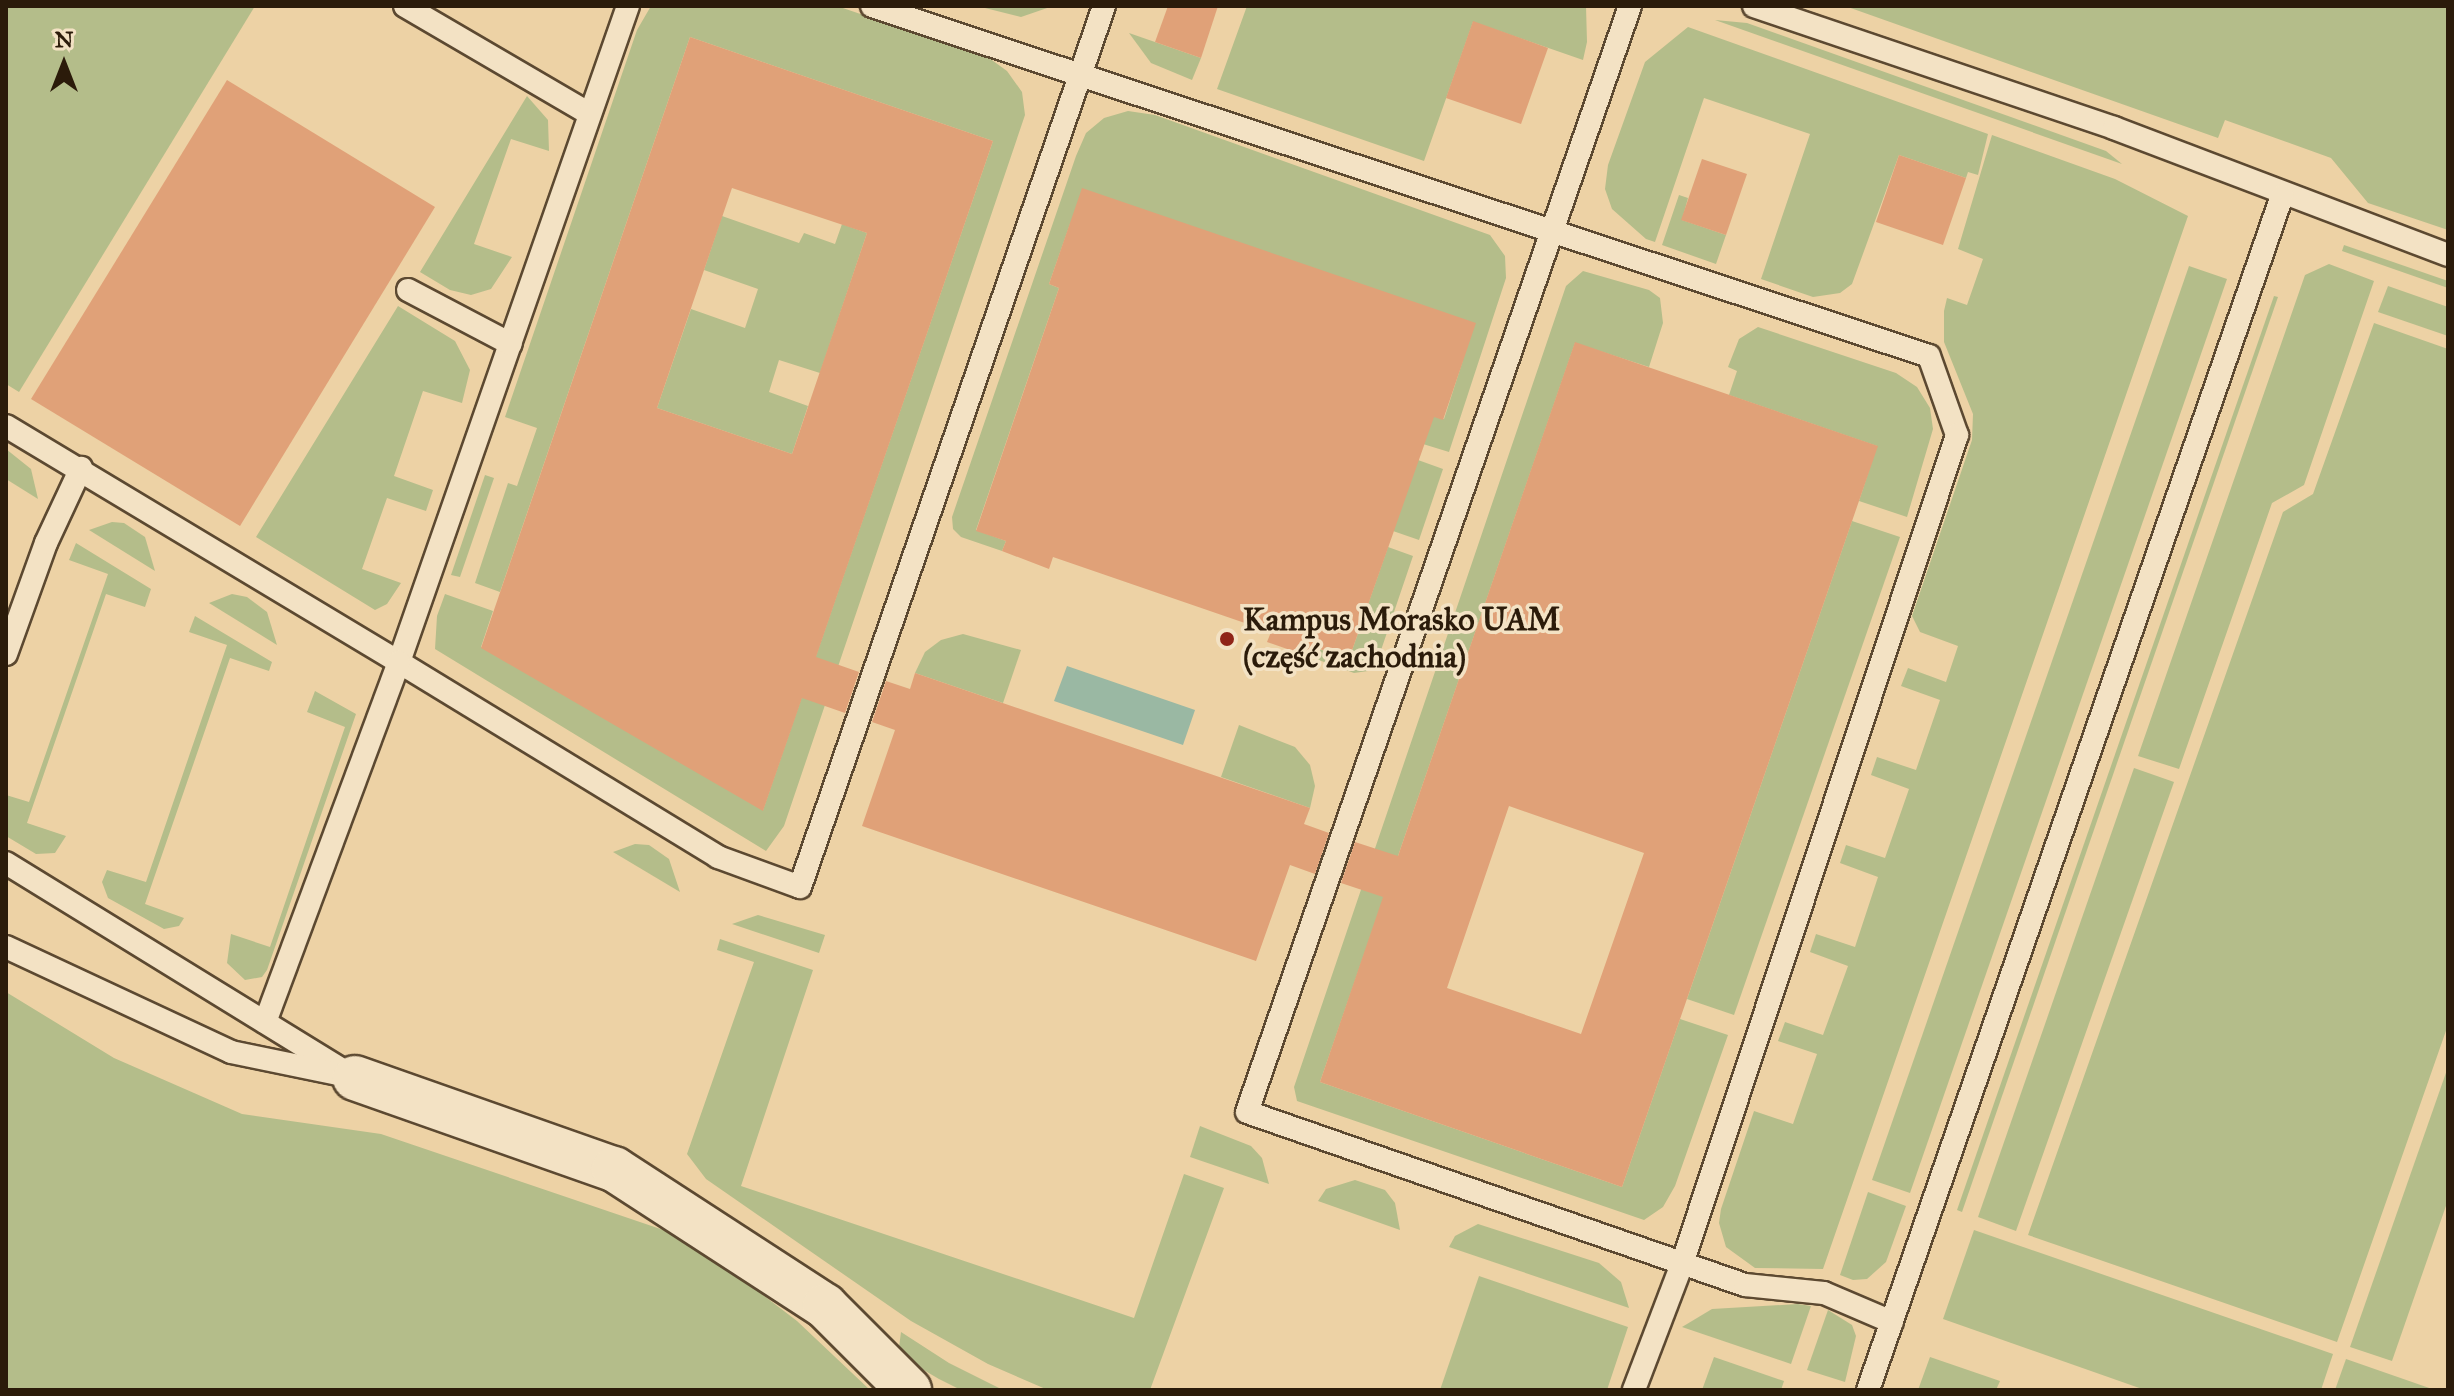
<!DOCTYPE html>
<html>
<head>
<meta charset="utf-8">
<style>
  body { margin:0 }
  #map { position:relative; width:2454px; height:1396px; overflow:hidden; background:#edd2a5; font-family:"IM FELL Great Primer",serif }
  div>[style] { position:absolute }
  .green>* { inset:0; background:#b4bd8a }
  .water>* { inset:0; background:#9ab8a3 }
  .building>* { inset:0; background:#e0a178 }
  .roads { filter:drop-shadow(2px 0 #5c4931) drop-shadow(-2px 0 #5c4931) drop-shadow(0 2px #5c4931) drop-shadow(0 -2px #5c4931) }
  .lane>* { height:22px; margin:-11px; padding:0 11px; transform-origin:11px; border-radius:11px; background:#f3e2c4 }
  .street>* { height:44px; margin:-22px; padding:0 22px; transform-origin:22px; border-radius:22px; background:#f3e2c4 }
  .dots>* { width:22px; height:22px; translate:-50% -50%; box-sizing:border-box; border:4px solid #f3e2c4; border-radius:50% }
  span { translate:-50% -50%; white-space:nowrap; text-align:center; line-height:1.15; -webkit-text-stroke:7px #f3e2c4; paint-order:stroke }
  .poi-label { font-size:32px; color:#2b1b0a; font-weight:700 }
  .left { translate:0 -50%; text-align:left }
  .frame { position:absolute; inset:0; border:8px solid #2b1b0a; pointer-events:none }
  .north { position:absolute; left:24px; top:24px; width:80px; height:80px; -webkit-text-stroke:6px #f3e2c4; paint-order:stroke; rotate:0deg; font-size:22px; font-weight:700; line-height:32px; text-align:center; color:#2b1b0a }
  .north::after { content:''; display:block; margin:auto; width:28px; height:36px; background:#2b1b0a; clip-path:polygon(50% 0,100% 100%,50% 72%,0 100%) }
</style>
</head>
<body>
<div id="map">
  <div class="green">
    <i style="clip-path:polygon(6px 6px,255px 6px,19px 392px,6px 384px)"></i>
    <i style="clip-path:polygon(651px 6px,837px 6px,989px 58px,1007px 71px,1022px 92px,1025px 115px,784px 826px,766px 851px,435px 649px,437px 616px,445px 594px,493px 611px,481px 647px,763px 810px,993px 141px,690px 37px,500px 592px,475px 583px,508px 483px,517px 486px,537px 428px,505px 417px,637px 30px)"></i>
    <i style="clip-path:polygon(977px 6px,1053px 6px,1021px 17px)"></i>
    <i style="clip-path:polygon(1247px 6px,1586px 6px,1587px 42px,1583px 60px,1473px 22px,1424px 161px,1217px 89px)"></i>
    <i style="clip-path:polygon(1845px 6px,2448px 6px,2448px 230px,2368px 203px,2331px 158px,2225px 120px,2218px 138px)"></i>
    <i style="clip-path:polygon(1715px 20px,1747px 23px,2106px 151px,2122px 164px)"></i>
    <i style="clip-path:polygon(1688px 27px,1988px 134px,1978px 175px,1968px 172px,1966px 178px,1899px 155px,1852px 284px,1840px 293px,1813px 297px,1761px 279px,1810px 134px,1704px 98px,1655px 242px,1646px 239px,1612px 209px,1605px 189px,1608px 165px,1645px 62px)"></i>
    <i style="clip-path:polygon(1129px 33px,1201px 58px,1192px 80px,1151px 63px)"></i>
    <i style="clip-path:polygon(527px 96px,548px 120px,549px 151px,511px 139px,474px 244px,512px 257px,491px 289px,471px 295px,450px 290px,420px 272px)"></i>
    <i style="clip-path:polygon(1128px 111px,1155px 115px,1490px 235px,1505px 256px,1506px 278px,1449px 452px,1423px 444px,1433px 416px,1444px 419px,1463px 360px,1070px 224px,1049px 284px,1059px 288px,976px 530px,1006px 541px,1002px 551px,961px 537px,953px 529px,952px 517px,1076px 156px,1086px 133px,1104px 118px)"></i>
    <i style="clip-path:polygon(1992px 135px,2115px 179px,2188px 216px,1823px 1269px,1755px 1268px,1726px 1247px,1719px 1223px,1721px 1209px,1754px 1111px,1793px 1124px,1817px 1054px,1778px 1041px,1785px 1022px,1823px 1035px,1848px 966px,1810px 952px,1816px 934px,1855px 947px,1878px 877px,1840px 863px,1846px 845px,1885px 858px,1909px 789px,1871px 775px,1877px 757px,1916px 770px,1940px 700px,1901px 686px,1908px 668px,1946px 682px,1958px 646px,1920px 632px,1912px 616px,1972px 440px,1973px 414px,1944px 342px,1944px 311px,1947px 298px,1967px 305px,1983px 259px,1958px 249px)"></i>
    <i style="clip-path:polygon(1679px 195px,1688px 198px,1682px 220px,1726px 235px,1716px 264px,1662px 245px)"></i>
    <i style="clip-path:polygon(722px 216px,799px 243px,804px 233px,835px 244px,842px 224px,867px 233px,820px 373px,779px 360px,769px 392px,808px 406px,792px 454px,657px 408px,691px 309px,745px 328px,758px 289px,704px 270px)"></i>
    <i style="clip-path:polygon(2344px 245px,2448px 281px,2448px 288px,2342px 251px)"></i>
    <i style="clip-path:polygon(2329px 264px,2374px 281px,2304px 485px,2272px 503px,2179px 769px,2138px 756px,2305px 275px)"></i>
    <i style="clip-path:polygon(2189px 266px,2227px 279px,1910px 1193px,1872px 1180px)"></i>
    <i style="clip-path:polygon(1583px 271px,1649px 290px,1660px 298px,1663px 323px,1649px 367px,1575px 343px,1320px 1082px,1622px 1187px,1680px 1019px,1728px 1035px,1675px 1186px,1663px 1207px,1644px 1220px,1297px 1101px,1294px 1087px,1566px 286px)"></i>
    <i style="clip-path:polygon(2388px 286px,2448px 307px,2448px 336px,2378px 312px)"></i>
    <i style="clip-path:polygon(2274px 296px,2278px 297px,1962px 1212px,1957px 1210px)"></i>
    <i style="clip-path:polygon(398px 306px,455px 341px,470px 370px,462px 403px,423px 391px,394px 476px,433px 490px,426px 511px,387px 498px,362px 569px,401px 583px,387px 604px,375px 610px,256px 537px)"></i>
    <i style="clip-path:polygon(2374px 323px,2448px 349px,2448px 1025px,2337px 1342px,2028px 1235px,2283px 512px,2313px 494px)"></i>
    <i style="clip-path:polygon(1758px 327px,1896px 373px,1917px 387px,1930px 408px,1933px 429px,1907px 517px,1859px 501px,1877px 446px,1729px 395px,1737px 371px,1728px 367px,1739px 339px)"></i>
    <i style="clip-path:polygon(6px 449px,31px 469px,38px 499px,6px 479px)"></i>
    <i style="clip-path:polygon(1418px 460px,1443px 469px,1419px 540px,1393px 531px)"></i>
    <i style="clip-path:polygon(485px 475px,494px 478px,460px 577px,451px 575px)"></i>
    <i style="clip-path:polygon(1852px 521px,1900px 537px,1734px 1015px,1687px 999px)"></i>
    <i style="clip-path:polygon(112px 522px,124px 523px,145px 537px,155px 571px,89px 530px)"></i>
    <i style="clip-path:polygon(76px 543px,151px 589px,145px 607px,106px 594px,27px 823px,66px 836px,55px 853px,36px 854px,6px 836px,6px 795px,29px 802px,108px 574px,69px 560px)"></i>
    <i style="clip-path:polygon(1388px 547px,1413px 556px,1377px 662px,1368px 671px,1354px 673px,1316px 659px,1319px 649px,1349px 659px)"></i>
    <i style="clip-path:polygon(232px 594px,247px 597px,267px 612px,277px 645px,209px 603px)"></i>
    <i style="clip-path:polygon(195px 616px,272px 662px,269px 671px,230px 658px,145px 904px,184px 918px,179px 926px,164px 929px,108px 898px,102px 882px,107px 870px,146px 882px,227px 645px,189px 632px)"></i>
    <i style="clip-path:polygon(963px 634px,1021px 650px,1003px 703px,915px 673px,925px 652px,941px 640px)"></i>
    <i style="clip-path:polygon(315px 691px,356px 714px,267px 970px,262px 977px,245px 980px,227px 963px,231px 934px,270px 947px,345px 727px,307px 712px)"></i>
    <i style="clip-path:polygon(1239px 725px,1295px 747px,1310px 765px,1315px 786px,1310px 808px,1221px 777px)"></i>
    <i style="clip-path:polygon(2134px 768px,2174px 782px,2016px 1231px,1978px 1217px)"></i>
    <i style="clip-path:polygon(635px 844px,649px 845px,669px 859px,680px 892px,613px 852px)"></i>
    <i style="clip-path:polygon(758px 915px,825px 935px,819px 953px,732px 924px)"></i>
    <i style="clip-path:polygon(720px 939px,813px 970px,741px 1186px,1134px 1318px,1184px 1174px,1224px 1188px,1150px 1390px,1048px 1390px,988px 1364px,911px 1321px,706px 1179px,687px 1154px,754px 962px,717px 950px)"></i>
    <i style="clip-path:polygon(6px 992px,114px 1058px,242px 1114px,381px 1134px,690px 1239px,797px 1321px,870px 1390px,6px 1390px)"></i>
    <i style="clip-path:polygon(2448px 1067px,2448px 1200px,2392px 1361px,2350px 1347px)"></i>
    <i style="clip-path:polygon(1200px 1126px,1251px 1146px,1262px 1158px,1269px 1184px,1190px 1157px)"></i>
    <i style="clip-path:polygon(1355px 1180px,1385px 1190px,1395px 1203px,1400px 1230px,1318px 1201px,1326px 1189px)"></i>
    <i style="clip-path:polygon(1868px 1192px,1906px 1206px,1886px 1262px,1867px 1279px,1853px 1280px,1840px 1275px)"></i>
    <i style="clip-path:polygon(1478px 1224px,1599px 1263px,1621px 1282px,1629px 1308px,1449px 1247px,1455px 1236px)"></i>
    <i style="clip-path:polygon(1974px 1230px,2333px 1354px,2321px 1390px,2145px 1390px,1943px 1319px)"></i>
    <i style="clip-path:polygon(1479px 1276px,1628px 1327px,1607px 1390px,1440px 1390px)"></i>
    <i style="clip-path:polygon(1798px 1304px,1811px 1306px,1791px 1364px,1682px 1327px,1712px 1309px)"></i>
    <i style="clip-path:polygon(1828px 1310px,1852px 1325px,1856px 1336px,1845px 1382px,1807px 1370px)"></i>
    <i style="clip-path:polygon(901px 1332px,949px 1363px,1003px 1390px,961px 1390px,939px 1379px,898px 1355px)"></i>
    <i style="clip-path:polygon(1714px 1357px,1784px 1381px,1781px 1390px,1702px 1390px)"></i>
    <i style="clip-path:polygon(1930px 1357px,2000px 1381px,1996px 1390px,1918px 1390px)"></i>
    <i style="clip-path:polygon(2346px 1359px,2435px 1390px,2335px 1390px)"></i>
  </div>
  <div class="water">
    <i style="clip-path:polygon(1067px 666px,1195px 710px,1183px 745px,1054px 701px)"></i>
  </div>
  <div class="building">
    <i style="clip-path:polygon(1168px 6px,1218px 6px,1201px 58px,1155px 42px)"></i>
    <i style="clip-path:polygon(1473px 21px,1548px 48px,1521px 124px,1446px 98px)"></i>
    <i style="clip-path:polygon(evenodd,690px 37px,993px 141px,816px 657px,859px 672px,845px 713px,802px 698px,763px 811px,481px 648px,690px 37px,732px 188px,867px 233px,792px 454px,657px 408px,732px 188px)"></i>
    <i style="clip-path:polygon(227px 80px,435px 207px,240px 526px,31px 399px)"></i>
    <i style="clip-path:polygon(1899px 155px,1966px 178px,1943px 245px,1876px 222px)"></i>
    <i style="clip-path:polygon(1702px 159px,1747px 174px,1726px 235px,1681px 220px)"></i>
    <i style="clip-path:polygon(1082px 188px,1476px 323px,1443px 420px,1434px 417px,1349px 659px,1320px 649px,1316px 659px,1267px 642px,1271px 632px,1053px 557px,1049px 569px,1002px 551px,1006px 541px,976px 531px,1059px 288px,1049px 284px)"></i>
    <i style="clip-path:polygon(evenodd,1575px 342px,1878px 446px,1622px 1187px,1320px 1082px,1383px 897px,1341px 883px,1355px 842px,1398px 856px,1575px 342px,1509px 806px,1644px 853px,1581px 1034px,1447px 988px,1509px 806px)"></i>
    <i style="clip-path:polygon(915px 673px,1310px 808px,1304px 824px,1329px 833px,1315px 874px,1290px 865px,1256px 961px,862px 826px,895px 730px,872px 722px,886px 681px,910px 689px)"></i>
  </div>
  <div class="roads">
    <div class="lane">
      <i style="left:405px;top:6px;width:214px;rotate:30.3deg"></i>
      <i style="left:628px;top:6px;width:695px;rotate:109.24deg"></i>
      <i style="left:399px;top:662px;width:374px;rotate:31.4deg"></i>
      <i style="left:718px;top:857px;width:87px;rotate:20.1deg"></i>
      <i style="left:800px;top:887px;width:932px;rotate:-70.96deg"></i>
      <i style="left:872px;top:6px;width:1113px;rotate:18.32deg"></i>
      <i style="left:1929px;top:356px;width:84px;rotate:70.5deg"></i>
      <i style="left:1957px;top:435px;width:873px;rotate:108.35deg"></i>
      <i style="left:1682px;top:1264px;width:135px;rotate:110.9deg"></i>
      <i style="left:1630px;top:6px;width:1170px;rotate:109.1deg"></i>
      <i style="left:1247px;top:1112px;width:527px;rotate:19.16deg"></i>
      <i style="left:1745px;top:1285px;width:79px;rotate:5.8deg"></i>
      <i style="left:1824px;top:1293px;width:74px;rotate:23.1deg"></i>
      <i style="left:1754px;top:6px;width:380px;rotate:18.7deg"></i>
      <i style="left:2114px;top:128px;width:357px;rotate:20.8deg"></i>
      <i style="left:408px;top:290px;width:116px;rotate:27.7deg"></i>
      <i style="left:6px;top:426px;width:458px;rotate:31deg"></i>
      <i style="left:399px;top:662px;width:384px;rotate:110.4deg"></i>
      <i style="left:6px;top:654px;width:118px;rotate:-70.2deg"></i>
      <i style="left:46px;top:543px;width:83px;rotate:-65deg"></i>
      <i style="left:6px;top:863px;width:410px;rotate:31.6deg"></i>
      <i style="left:6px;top:947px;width:248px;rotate:25deg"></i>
      <i style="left:231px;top:1052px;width:109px;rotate:11.6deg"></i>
      <i style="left:1868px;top:1390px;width:1264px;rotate:-70.88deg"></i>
    </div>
    <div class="street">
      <i style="left:355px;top:1078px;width:275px;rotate:19.4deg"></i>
      <i style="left:614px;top:1169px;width:252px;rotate:33deg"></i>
      <i style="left:825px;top:1306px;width:119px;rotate:45deg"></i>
    </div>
  </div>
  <div class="dots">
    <i style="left:1227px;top:639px;background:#8f2418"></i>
  </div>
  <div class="poi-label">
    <span class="left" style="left:1243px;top:639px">Kampus Morasko UAM<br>(część zachodnia)</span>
  </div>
  <div class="frame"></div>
  <div class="north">N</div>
</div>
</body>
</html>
